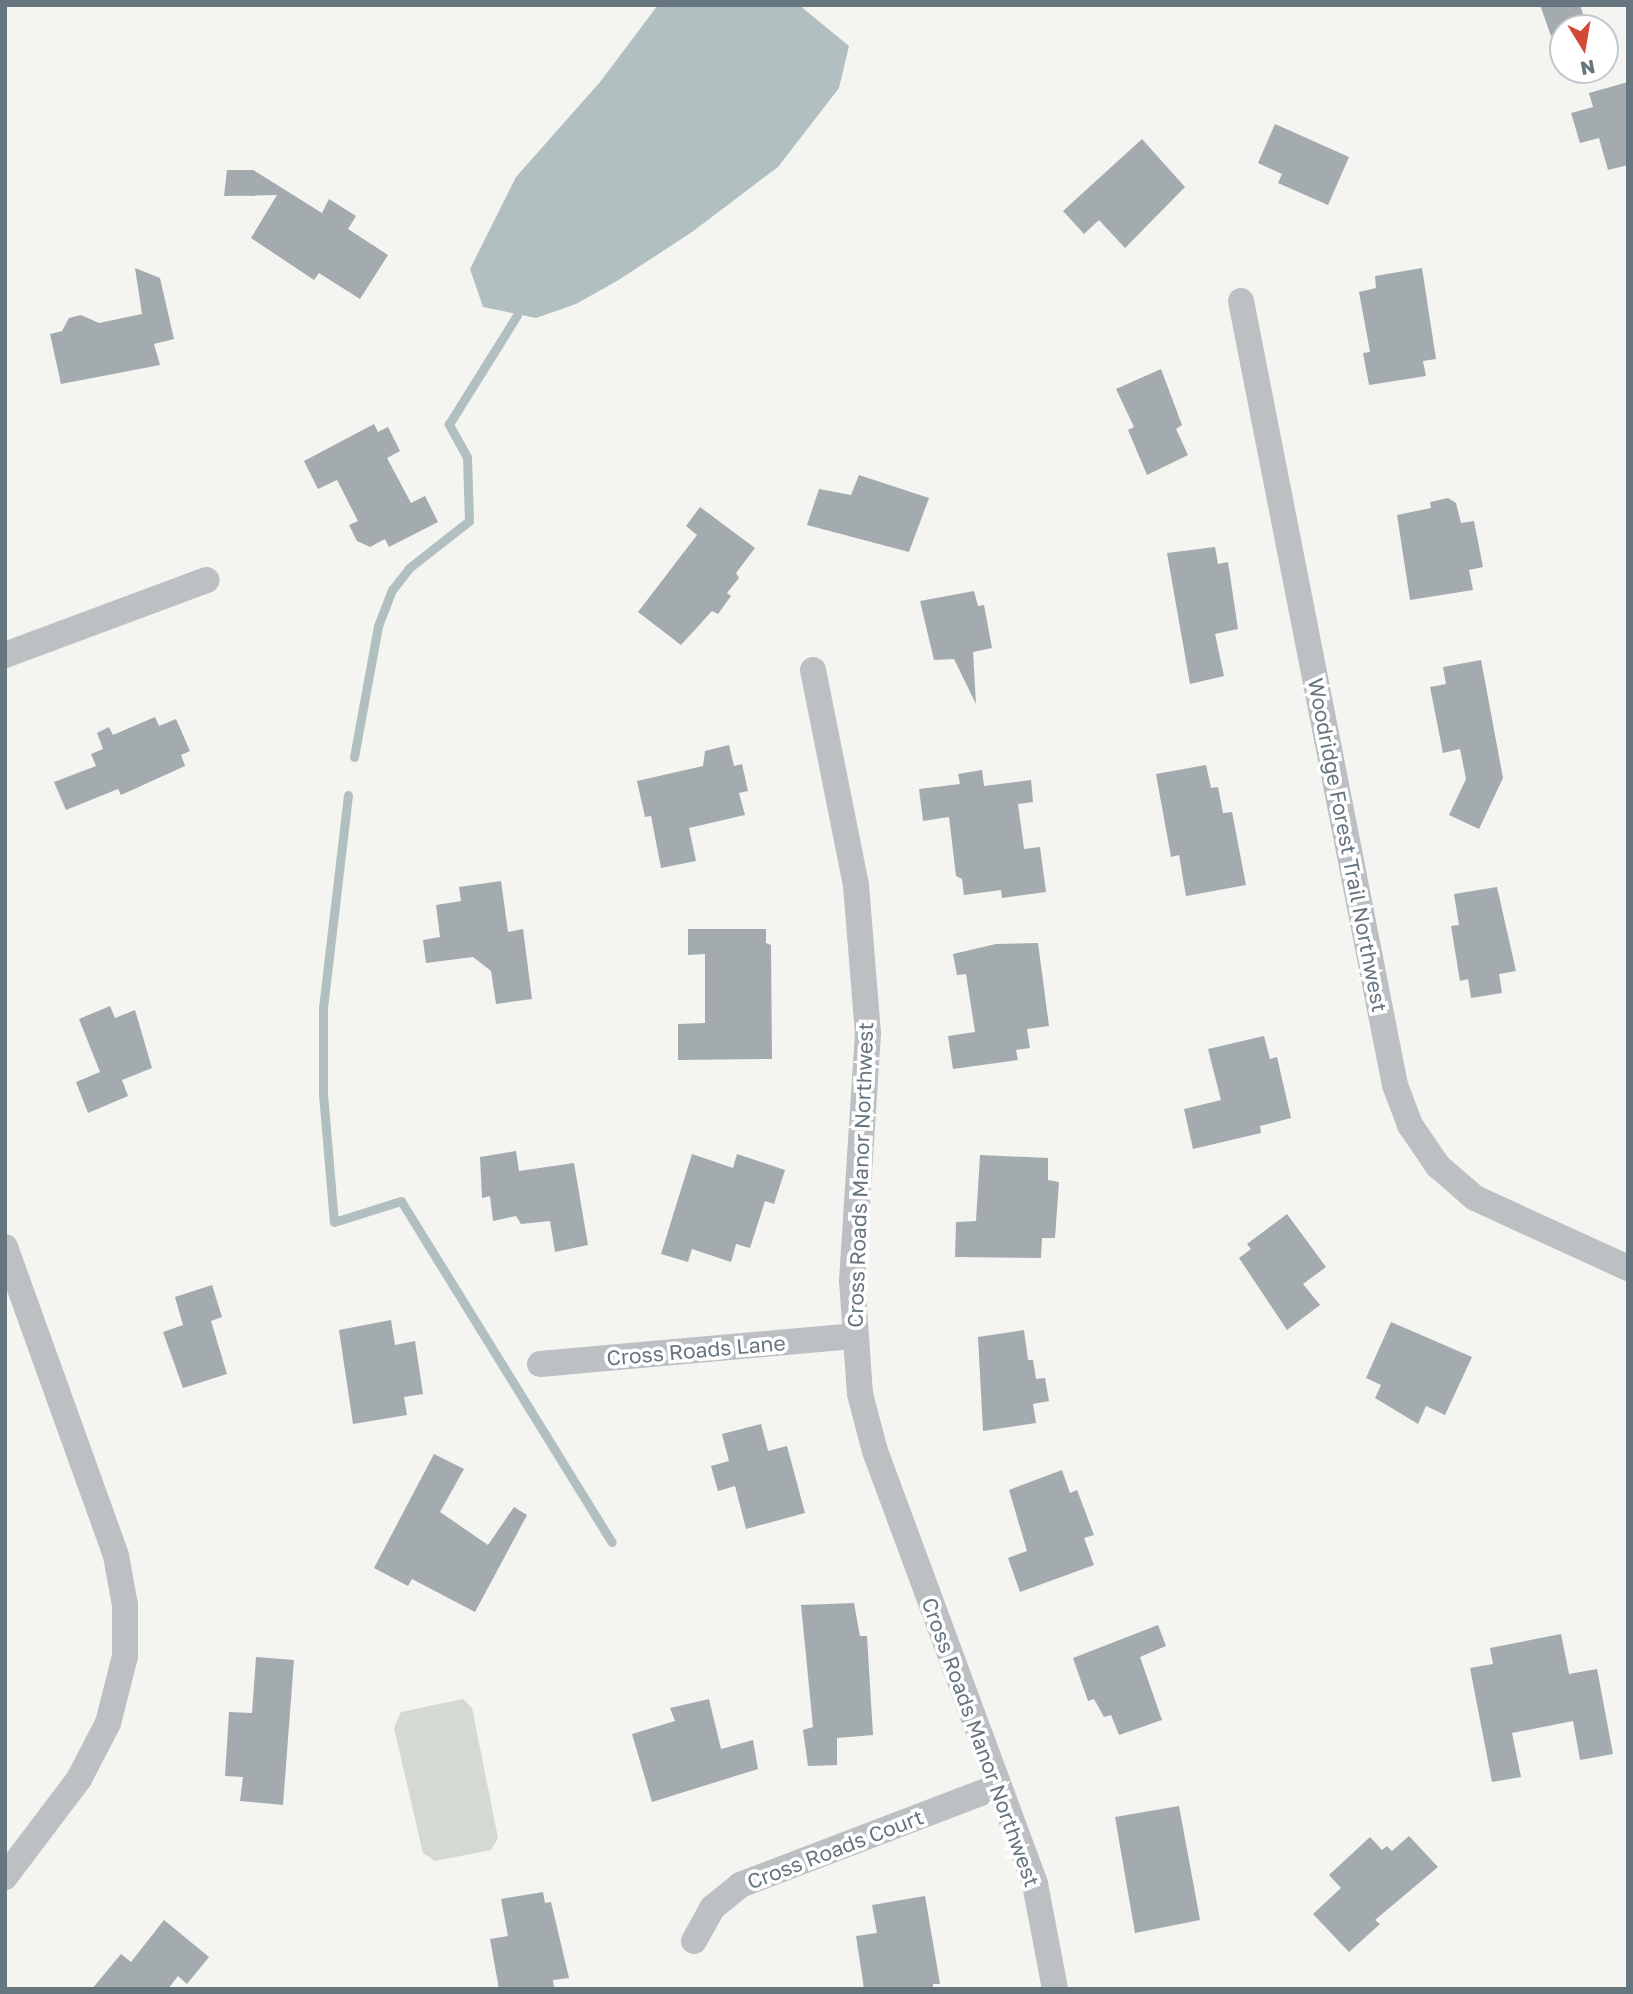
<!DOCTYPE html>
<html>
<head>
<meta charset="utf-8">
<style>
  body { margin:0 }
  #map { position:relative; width:1633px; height:1994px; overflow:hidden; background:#f4f4f1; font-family:"Golos Text",sans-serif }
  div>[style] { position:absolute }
  .green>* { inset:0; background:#d4d9d1 }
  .water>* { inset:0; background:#b2bfc1 }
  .stream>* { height:9px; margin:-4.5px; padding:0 4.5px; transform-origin:4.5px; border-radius:4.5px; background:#b2bfc1 }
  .building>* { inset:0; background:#a4abaf }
  .minor>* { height:26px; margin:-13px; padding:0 13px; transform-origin:13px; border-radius:13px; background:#bcc0c3 }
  span { translate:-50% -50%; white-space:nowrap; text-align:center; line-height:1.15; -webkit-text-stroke:7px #fff; paint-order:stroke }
  .street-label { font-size:21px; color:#66767f }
  .frame { position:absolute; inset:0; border:7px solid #66767f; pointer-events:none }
  .north { position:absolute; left:1549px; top:14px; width:70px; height:70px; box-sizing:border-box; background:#fff; border:2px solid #c2c8cc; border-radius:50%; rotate:169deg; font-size:19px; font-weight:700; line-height:28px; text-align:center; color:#66767f }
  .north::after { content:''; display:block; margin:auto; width:24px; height:32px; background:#d04a35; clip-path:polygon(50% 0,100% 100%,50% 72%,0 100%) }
</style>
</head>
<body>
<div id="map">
  <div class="green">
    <i style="clip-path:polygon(463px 1699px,472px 1708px,498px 1838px,491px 1850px,435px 1861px,423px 1853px,394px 1728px,401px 1712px)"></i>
  </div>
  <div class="water">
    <i style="clip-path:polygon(658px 5px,799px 5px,849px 46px,839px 88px,778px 167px,692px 232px,617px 281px,576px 304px,536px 318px,483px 307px,470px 269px,516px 177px,600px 82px)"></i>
  </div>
  <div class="stream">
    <i style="left:354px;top:757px;width:133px;rotate:-79.6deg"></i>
    <i style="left:378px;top:626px;width:39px;rotate:-69deg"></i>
    <i style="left:392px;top:590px;width:28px;rotate:-52deg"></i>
    <i style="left:409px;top:568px;width:76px;rotate:-38.1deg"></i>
    <i style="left:469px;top:521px;width:64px;rotate:-91.8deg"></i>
    <i style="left:467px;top:457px;width:38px;rotate:-119deg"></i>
    <i style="left:449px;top:424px;width:128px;rotate:-58deg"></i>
    <i style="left:348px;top:795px;width:214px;rotate:96.7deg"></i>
    <i style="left:323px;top:1008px;width:86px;rotate:90deg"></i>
    <i style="left:323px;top:1094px;width:128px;rotate:85.1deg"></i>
    <i style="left:334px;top:1222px;width:70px;rotate:-17.4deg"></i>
    <i style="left:401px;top:1201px;width:401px;rotate:58.3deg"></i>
  </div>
  <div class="building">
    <i style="clip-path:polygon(1540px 5px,1580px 5px,1586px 23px,1551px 36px)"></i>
    <i style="clip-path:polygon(1628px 82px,1628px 165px,1608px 170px,1599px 138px,1580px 143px,1571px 113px,1593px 107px,1589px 93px)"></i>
    <i style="clip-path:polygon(1275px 124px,1349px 157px,1328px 205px,1278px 183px,1282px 174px,1258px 163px)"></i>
    <i style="clip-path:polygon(1142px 139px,1185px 187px,1125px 248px,1099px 220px,1084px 234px,1063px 211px)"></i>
    <i style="clip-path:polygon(227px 170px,253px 170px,322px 213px,329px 199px,356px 216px,348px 229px,388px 255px,360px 299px,319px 273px,314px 280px,251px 238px,277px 195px,224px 196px)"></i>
    <i style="clip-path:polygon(135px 268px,160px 278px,174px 339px,154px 344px,160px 365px,61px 384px,50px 334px,62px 331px,69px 318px,81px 315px,99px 323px,142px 314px)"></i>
    <i style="clip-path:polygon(1422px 268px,1436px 359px,1423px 361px,1426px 376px,1369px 385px,1363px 353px,1370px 352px,1359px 292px,1376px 288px,1375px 276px)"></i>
    <i style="clip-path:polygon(1161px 369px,1182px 425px,1176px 429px,1188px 455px,1147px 475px,1128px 430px,1134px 427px,1116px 389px)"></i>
    <i style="clip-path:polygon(374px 424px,378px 432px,388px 427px,400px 451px,387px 458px,411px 503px,425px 496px,438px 522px,389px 547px,385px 539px,370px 547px,357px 541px,349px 525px,358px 521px,337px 480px,318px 489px,304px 461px)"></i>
    <i style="clip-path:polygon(859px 475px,929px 498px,909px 552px,807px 525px,819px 489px,851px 495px)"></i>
    <i style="clip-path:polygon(1448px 498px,1456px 503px,1461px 523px,1474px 521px,1483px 567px,1469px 570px,1473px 590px,1410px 600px,1397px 515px,1431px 508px,1430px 502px)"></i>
    <i style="clip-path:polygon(700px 507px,755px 548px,736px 573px,739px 578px,727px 593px,731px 596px,718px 614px,712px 611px,681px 645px,638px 612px,697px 535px,686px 526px)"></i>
    <i style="clip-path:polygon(1215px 547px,1218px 564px,1228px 562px,1238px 629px,1215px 634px,1224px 676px,1190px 684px,1167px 553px)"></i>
    <i style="clip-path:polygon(974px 591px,978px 606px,984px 605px,992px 648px,973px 652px,976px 704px,954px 659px,934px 660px,920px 601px)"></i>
    <i style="clip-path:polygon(1481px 660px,1503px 778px,1479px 829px,1449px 815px,1466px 779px,1460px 749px,1443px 753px,1430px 687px,1446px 684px,1443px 667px)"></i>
    <i style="clip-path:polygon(155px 717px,159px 726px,176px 719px,190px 751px,181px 755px,185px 766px,121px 795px,118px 789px,66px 810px,54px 782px,96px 766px,91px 754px,103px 749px,97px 733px,109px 727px,113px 735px)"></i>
    <i style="clip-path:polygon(729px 745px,734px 766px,742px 764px,748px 791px,739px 793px,745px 815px,689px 828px,696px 861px,661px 868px,651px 816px,645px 817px,637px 781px,703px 766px,705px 751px)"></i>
    <i style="clip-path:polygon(1206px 765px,1211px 788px,1218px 787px,1223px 813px,1232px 812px,1246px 885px,1186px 896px,1179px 855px,1171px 857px,1156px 774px)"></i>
    <i style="clip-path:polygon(982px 770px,984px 786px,1031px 780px,1033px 802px,1018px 804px,1024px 849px,1040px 847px,1046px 892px,1002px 898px,1001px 890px,964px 895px,962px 879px,956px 876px,949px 817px,923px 821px,919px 789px,960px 784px,958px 774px)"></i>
    <i style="clip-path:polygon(501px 881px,508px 932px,523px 929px,532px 999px,496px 1004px,491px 971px,473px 957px,426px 963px,423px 940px,440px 937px,436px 905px,461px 901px,459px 887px)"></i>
    <i style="clip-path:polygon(1497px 887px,1516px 971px,1499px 974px,1502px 993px,1471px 998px,1468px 979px,1460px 981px,1451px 926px,1459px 925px,1454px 894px)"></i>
    <i style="clip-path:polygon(688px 929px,766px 929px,766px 943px,771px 945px,772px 1059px,678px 1060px,678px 1024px,705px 1023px,705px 954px,688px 955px)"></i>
    <i style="clip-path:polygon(1038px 943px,1049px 1026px,1027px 1029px,1030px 1048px,1016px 1050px,1018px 1060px,953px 1069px,948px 1036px,975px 1032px,966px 974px,957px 975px,953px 954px,996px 944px)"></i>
    <i style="clip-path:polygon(110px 1006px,115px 1018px,135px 1010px,152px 1068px,122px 1080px,128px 1096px,88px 1113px,76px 1082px,100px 1072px,79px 1019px)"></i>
    <i style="clip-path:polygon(1264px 1036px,1270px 1059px,1277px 1057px,1291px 1118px,1260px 1126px,1261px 1133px,1193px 1149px,1184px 1109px,1221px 1100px,1208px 1049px)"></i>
    <i style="clip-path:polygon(516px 1151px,519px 1171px,574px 1163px,588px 1245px,555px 1252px,550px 1221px,521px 1224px,516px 1216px,493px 1221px,490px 1196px,482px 1198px,480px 1157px)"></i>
    <i style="clip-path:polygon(692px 1154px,733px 1168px,737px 1154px,785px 1170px,774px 1204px,765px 1201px,750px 1248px,736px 1244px,731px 1262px,692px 1249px,688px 1262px,661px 1254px)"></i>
    <i style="clip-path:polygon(980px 1155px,1048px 1158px,1048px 1180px,1059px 1182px,1055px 1238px,1042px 1238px,1041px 1258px,955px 1257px,956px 1222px,976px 1221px)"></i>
    <i style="clip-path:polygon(1287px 1214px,1326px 1267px,1303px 1284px,1320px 1305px,1287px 1330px,1239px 1258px,1251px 1249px,1247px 1244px)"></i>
    <i style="clip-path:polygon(212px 1285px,222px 1317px,211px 1321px,227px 1374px,183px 1388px,163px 1332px,183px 1325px,175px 1297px)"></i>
    <i style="clip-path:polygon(391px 1320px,395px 1345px,415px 1341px,423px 1394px,404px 1397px,407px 1415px,353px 1424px,339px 1330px)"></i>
    <i style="clip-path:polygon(1391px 1322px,1472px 1357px,1445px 1415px,1426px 1406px,1418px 1424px,1375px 1398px,1381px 1385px,1366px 1378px)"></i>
    <i style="clip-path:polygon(1024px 1330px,1028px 1360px,1033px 1360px,1036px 1379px,1045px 1378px,1049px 1401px,1033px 1404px,1036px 1423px,983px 1431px,978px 1337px)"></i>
    <i style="clip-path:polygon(761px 1424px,768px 1451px,787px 1446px,805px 1513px,746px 1529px,735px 1486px,718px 1491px,711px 1466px,729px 1461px,722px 1434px)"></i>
    <i style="clip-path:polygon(434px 1454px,464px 1469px,440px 1512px,488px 1545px,514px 1507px,527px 1515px,475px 1612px,412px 1579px,408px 1586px,374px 1568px)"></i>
    <i style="clip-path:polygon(1062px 1470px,1070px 1493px,1077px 1490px,1094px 1535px,1084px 1538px,1094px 1565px,1020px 1592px,1008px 1558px,1027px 1551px,1009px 1490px)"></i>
    <i style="clip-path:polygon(854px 1603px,860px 1636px,867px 1636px,873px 1735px,837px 1738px,837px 1765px,808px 1766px,803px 1730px,813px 1727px,801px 1605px)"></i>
    <i style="clip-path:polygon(1158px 1625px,1166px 1646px,1140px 1657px,1162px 1720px,1119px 1735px,1111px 1715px,1104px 1717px,1094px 1699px,1088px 1701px,1073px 1658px)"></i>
    <i style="clip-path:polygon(1561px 1634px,1569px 1674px,1597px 1669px,1613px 1754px,1580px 1760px,1573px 1721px,1512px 1733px,1521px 1777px,1492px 1782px,1470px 1668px,1493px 1664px,1490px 1648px)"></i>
    <i style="clip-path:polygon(256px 1657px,294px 1660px,283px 1805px,240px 1801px,243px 1777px,225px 1776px,229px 1712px,252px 1713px)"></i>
    <i style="clip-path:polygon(709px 1699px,721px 1749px,753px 1740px,758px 1769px,652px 1802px,632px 1734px,675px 1721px,670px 1708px)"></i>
    <i style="clip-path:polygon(1179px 1806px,1200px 1920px,1135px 1933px,1115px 1817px)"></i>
    <i style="clip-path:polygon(1409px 1836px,1438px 1867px,1375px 1920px,1380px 1924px,1349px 1952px,1313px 1914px,1341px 1888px,1329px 1875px,1370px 1837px,1382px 1850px,1387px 1846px,1392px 1851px)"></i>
    <i style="clip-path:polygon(543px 1892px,545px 1903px,551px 1902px,569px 1978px,553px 1980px,554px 1989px,499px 1989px,490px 1939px,508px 1936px,501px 1899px)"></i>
    <i style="clip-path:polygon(925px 1896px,940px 1984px,933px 1984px,933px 1989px,864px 1989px,856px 1936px,877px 1933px,872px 1905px)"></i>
    <i style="clip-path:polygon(164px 1920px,209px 1957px,187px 1984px,178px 1976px,168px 1989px,92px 1989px,121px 1954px,131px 1962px)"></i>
  </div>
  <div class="minor">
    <i style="left:1241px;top:301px;width:799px;rotate:78.89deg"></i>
    <i style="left:1395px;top:1085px;width:43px;rotate:69.4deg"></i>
    <i style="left:1410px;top:1125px;width:50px;rotate:55.7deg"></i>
    <i style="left:1438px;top:1166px;width:49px;rotate:40.9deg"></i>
    <i style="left:1475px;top:1198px;width:168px;rotate:24.6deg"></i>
    <i style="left:5px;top:655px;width:215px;rotate:-20.4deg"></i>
    <i style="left:813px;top:670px;width:219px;rotate:78.7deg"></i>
    <i style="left:856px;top:885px;width:148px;rotate:85.4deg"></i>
    <i style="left:868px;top:1033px;width:248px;rotate:93.7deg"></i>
    <i style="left:852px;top:1280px;width:114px;rotate:86deg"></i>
    <i style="left:860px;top:1394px;width:59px;rotate:75.3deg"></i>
    <i style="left:875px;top:1451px;width:462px;rotate:69.7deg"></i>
    <i style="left:1035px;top:1884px;width:107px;rotate:79.2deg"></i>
    <i style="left:5px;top:1247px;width:328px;rotate:70.2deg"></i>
    <i style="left:116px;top:1556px;width:50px;rotate:79.6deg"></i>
    <i style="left:125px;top:1605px;width:51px;rotate:90deg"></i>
    <i style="left:125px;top:1656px;width:69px;rotate:104.2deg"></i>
    <i style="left:108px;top:1723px;width:63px;rotate:117.4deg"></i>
    <i style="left:79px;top:1779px;width:123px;rotate:127.1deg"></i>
    <i style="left:540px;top:1364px;width:314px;rotate:-5.1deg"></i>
    <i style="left:694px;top:1941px;width:38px;rotate:-61deg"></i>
    <i style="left:712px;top:1908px;width:36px;rotate:-39deg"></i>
    <i style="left:740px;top:1885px;width:277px;rotate:-20.9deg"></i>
  </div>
  <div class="street-label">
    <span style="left:1348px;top:845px;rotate:79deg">Woodridge Forest Trail Northwest</span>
    <span style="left:860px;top:1175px;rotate:-88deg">Cross Roads Manor Northwest</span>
    <span style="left:696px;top:1350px;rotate:-5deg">Cross Roads Lane</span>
    <span style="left:981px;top:1742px;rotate:70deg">Cross Roads Manor Northwest</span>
    <span style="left:835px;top:1849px;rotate:-21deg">Cross Roads Court</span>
  </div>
  <div class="frame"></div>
  <div class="north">N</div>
</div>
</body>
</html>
